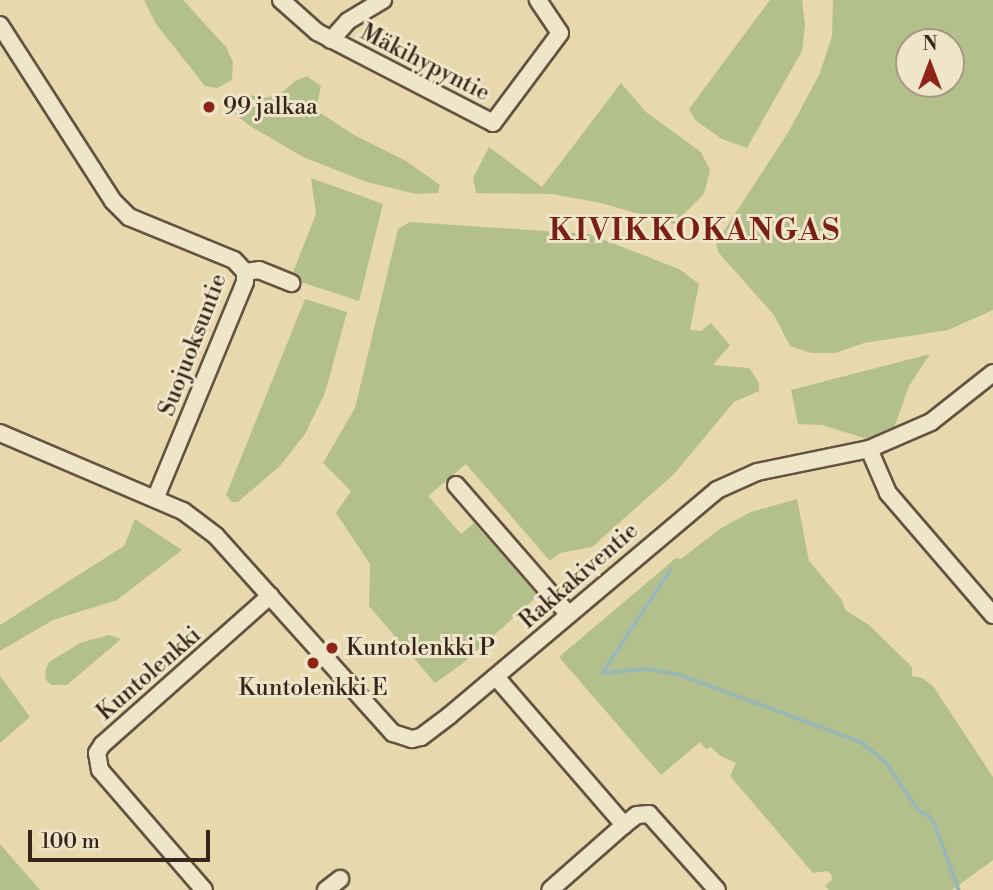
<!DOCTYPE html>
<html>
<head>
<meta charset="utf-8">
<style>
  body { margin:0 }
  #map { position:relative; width:993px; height:890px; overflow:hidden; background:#e7d9ad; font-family:"Libre Bodoni",serif }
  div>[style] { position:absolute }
  .green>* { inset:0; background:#b3c08b }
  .stream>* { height:3.5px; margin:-1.75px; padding:0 1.75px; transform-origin:1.75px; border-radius:1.75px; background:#9ab8b3 }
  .roads { filter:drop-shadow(2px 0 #645340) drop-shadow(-2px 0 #645340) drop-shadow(0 2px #645340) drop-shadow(0 -2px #645340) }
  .minor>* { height:16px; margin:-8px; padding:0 8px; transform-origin:8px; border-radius:8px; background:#efe6ca }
  .dots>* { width:19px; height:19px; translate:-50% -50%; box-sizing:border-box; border:4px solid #efe6ca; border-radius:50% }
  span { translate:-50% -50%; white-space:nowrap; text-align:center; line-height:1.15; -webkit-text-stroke:6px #efe6ca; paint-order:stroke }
  .street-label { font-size:23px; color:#39261b }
  .poi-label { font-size:23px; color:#39261b }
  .left { translate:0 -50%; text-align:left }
  .district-label { font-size:30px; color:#7a1f14; font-weight:700; letter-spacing:2px }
  .north { position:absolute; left:895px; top:28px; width:70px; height:70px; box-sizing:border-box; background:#efe6ca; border:2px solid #a69984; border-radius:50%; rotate:0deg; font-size:19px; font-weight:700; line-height:28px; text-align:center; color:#39261b }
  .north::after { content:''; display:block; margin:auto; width:24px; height:32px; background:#8f2418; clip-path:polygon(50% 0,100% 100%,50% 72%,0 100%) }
  .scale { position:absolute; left:28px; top:830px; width:182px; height:32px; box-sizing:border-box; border:4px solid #39261b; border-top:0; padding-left:9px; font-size:21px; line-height:24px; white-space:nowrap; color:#39261b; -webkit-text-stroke:5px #efe6ca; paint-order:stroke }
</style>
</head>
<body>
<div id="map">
  <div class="green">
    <i style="clip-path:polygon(144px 0,183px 0,226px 47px,233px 62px,232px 80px,217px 88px,205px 86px,156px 24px)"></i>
    <i style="clip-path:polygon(770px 0,802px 0,805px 25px,802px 51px,747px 148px,722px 139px,695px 120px,689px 109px)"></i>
    <i style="clip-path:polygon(evenodd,833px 0,993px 0,993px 310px,948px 330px,864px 343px,835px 353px,811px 353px,790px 346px,774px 315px,718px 252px,716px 243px,789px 131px,820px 73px,832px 36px,833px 0,951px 42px,951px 84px,909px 84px,909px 42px,951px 42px)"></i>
    <i style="clip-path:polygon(307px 76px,321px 86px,316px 110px,354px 135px,406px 161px,440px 185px,438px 193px,416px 194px,367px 182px,303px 157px,250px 126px,228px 109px,245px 94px,263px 98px,279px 95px,295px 81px)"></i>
    <i style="clip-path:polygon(621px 83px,646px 112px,701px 152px,710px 170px,704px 194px,674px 224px,601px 203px,552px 194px,476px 193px,473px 178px,489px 147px,542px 187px)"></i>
    <i style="clip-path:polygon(311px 178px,383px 204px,359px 301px,270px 272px,274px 264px,293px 272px,316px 214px)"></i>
    <i style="clip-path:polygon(410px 222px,589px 234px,679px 269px,699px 284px,690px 330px,701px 331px,711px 323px,730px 345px,713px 365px,749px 368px,759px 383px,759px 391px,734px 402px,675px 473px,592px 547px,560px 553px,550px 561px,466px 464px,428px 496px,461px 534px,474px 523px,538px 596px,462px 664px,435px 683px,369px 606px,370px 564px,336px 513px,351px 491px,323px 463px,355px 408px,398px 229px)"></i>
    <i style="clip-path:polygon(305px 299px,347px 312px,325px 393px,305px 434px,280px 466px,238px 502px,232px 502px,226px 495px)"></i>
    <i style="clip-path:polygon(930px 354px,909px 386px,894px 428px,867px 439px,822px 425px,798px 424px,791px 390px)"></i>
    <i style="clip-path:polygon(797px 499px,809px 561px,842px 600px,845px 610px,869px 625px,912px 667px,912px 676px,922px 678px,933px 686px,993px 777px,993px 860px,952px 890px,829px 890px,825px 886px,832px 880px,831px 874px,827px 871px,813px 873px,730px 776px,736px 763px,719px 755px,711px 747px,706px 749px,700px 742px,661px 775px,559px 657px,676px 558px,681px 559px,721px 528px,751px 512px)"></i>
    <i style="clip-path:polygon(135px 519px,182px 550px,117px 600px,53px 620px,0 651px,0 625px,124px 546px)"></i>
    <i style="clip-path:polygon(109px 635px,121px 639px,67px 685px,52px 685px,46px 680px,45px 671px,49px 662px,80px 643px)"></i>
    <i style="clip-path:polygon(0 676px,30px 717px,0 743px)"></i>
    <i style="clip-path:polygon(0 844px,40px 890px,0 890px)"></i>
  </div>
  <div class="stream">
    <i style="left:671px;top:570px;width:123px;rotate:123.4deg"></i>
    <i style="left:603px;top:673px;width:44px;rotate:-5.2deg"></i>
    <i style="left:647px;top:669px;width:34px;rotate:10deg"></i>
    <i style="left:680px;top:675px;width:193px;rotate:20.3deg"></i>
    <i style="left:861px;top:742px;width:32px;rotate:39deg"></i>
    <i style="left:886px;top:762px;width:60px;rotate:55.8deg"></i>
    <i style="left:920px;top:812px;width:9px;rotate:21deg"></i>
    <i style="left:928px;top:815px;width:11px;rotate:52deg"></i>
    <i style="left:935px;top:824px;width:70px;rotate:70deg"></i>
  </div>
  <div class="roads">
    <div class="minor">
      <i style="left:281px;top:0;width:48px;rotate:41.6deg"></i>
      <i style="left:317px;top:32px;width:198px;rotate:27.3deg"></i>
      <i style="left:493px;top:123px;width:112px;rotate:-53.3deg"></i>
      <i style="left:560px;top:33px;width:40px;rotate:-124deg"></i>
      <i style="left:0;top:25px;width:209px;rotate:57.3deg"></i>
      <i style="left:113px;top:201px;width:23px;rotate:45deg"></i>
      <i style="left:129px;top:217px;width:113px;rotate:22.3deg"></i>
      <i style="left:234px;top:260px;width:16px;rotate:47deg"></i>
      <i style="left:245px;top:272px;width:10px;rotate:90deg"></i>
      <i style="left:245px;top:282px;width:233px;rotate:112.5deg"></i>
      <i style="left:331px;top:40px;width:25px;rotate:-48deg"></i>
      <i style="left:348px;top:21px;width:41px;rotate:-31deg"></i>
      <i style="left:245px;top:272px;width:14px;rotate:-8deg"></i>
      <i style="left:259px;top:270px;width:35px;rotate:22deg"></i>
      <i style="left:0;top:433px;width:199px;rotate:23.1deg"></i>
      <i style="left:183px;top:511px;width:41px;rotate:37.1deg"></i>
      <i style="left:216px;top:536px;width:265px;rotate:48.1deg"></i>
      <i style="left:393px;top:733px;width:20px;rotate:18deg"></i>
      <i style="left:412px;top:739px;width:9px;rotate:-13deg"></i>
      <i style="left:421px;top:737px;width:36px;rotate:-37deg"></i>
      <i style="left:450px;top:715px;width:349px;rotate:-40.1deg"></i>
      <i style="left:717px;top:490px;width:44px;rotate:-24.2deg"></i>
      <i style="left:757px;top:472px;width:114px;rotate:-11.6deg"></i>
      <i style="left:869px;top:449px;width:68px;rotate:-23.5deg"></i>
      <i style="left:931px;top:422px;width:79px;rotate:-38.3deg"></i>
      <i style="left:869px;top:449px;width:48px;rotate:66.6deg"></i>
      <i style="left:888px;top:493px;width:161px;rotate:49.3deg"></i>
      <i style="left:456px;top:485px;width:172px;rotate:49deg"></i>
      <i style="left:496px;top:677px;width:196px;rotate:49.1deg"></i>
      <i style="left:624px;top:825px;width:98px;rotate:138.7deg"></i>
      <i style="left:624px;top:825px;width:16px;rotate:-38deg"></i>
      <i style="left:637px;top:815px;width:12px;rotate:-5deg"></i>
      <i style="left:649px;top:814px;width:102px;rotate:48.2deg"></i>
      <i style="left:204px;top:890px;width:159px;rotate:-130.9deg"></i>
      <i style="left:100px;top:770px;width:17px;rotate:-100deg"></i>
      <i style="left:97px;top:753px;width:9px;rotate:-58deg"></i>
      <i style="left:102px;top:745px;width:225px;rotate:-41.6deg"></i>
      <i style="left:326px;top:890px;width:18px;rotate:-38deg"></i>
    </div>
  </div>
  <div class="dots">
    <i style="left:209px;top:107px;background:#8f2418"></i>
    <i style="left:332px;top:648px;background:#8f2418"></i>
    <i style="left:313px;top:663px;background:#8f2418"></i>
  </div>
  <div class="street-label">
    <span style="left:425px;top:63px;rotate:27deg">Mäkihypyntie</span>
    <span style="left:193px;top:345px;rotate:-69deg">Suojuoksuntie</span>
    <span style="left:579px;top:576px;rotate:-41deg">Rakkakiventie</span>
    <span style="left:149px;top:674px;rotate:-41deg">Kuntolenkki</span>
  </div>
  <div class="poi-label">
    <span class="left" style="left:223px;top:107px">99 jalkaa</span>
    <span class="left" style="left:346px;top:648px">Kuntolenkki P</span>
    <span style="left:313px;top:688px">Kuntolenkki E</span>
  </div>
  <div class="district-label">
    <span style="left:695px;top:231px">KIVIKKOKANGAS</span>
  </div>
  <div class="north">N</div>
  <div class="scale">100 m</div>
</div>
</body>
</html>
